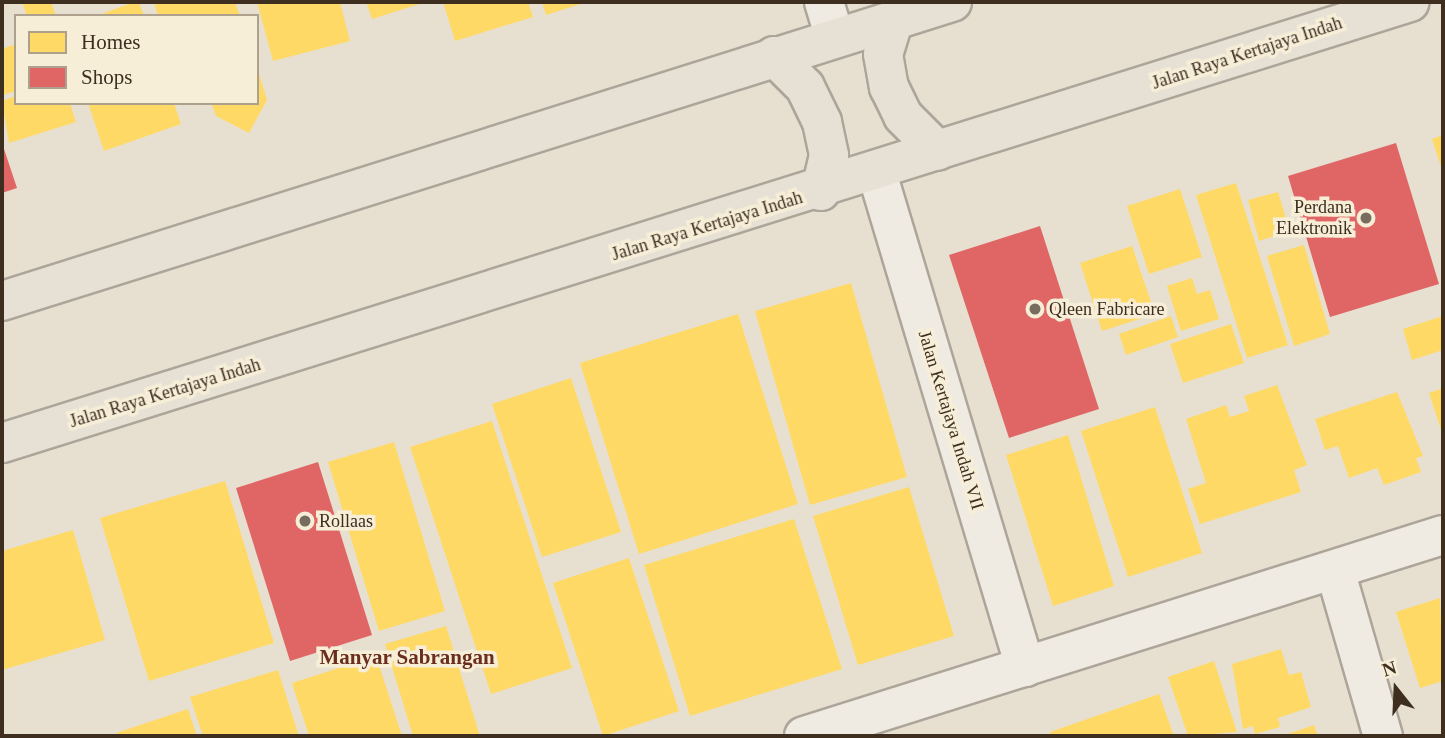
<!DOCTYPE html>
<html>
<head>
<meta charset="utf-8">
<style>
  body { margin:0 }
  #map { position:relative; width:1445px; height:738px; overflow:hidden; background:#e7e0d1; font-family:Georgia,serif }
  div>[style] { position:absolute }
  .homes>* { inset:0; background:#ffd966 }
  .shops>* { inset:0; background:#e06666 }
  .roads { filter:drop-shadow(2px 0 #ada599) drop-shadow(-2px 0 #ada599) drop-shadow(0 2px #ada599) drop-shadow(0 -2px #ada599) }
  .minor>* { height:38px; margin:-19px; padding:0 19px; transform-origin:19px; border-radius:19px; background:#efebe3 }
  .primary>* { height:38px; margin:-19px; padding:0 19px; transform-origin:19px; border-radius:19px; background:#e6e1d4 }
  .dots>* { width:19px; height:19px; translate:-50% -50%; box-sizing:border-box; border:4px solid #f7eed8; border-radius:50% }
  span { translate:-50% -50%; white-space:nowrap; text-align:center; line-height:1.15; -webkit-text-stroke:7px #f7eed8; paint-order:stroke }
  .street-label { font-size:18px; color:#3d2e20 }
  .poi-label { font-size:18px; color:#3d2e20 }
  .right { translate:-100% -50%; text-align:right }
  .left { translate:0 -50%; text-align:left }
  .quarter-label { font-size:21px; color:#6b2e1e; font-weight:700 }
  .frame { position:absolute; inset:0; border:4px solid #3d2e20; pointer-events:none }
  .legend { position:absolute; left:14px; top:14px; width:245px; height:91px; box-sizing:border-box; background:#f7eed8; border:2px solid #ada18e; margin:0; padding:9px 12px; list-style:none; font-size:21px; color:#3d2e20 }
  .legend li { display:flex; align-items:center; gap:14px; height:35px }
  .legend b { width:35px; border:2px solid #ada18e }
  .north { position:absolute; left:1361px; top:654px; width:70px; height:70px; -webkit-text-stroke:5px #f7eed8; paint-order:stroke; rotate:342deg; font-size:19px; font-weight:700; line-height:28px; text-align:center; color:#3d2e20 }
  .north::after { content:''; display:block; margin:auto; width:24px; height:32px; background:#3d2e20; clip-path:polygon(50% 0,100% 100%,50% 72%,0 100%) }
</style>
</head>
<body>
<div id="map">
  <div class="homes">
    <i style="clip-path:polygon(22px 2px,51px 2px,56px 16px,27px 16px)"></i>
    <i style="clip-path:polygon(139px 2px,144px 16px,96px 16px,134px 2px)"></i>
    <i style="clip-path:polygon(154px 2px,235px 2px,240px 16px,158px 16px)"></i>
    <i style="clip-path:polygon(257px 2px,340px 2px,350px 41px,273px 61px)"></i>
    <i style="clip-path:polygon(366px 2px,426px 2px,372px 19px)"></i>
    <i style="clip-path:polygon(443px 2px,528px 2px,533px 17px,455px 41px)"></i>
    <i style="clip-path:polygon(542px 2px,587px 2px,546px 15px)"></i>
    <i style="clip-path:polygon(16px 44px,16px 91px,2px 95px,2px 49px)"></i>
    <i style="clip-path:polygon(257px 67px,267px 100px,249px 133px,216px 116px,211px 103px,257px 103px)"></i>
    <i style="clip-path:polygon(16px 96px,16px 103px,70px 103px,76px 122px,9px 143px,2px 101px)"></i>
    <i style="clip-path:polygon(88px 103px,174px 103px,181px 124px,104px 151px)"></i>
    <i style="clip-path:polygon(1443px 135px,1443px 173px,1432px 139px)"></i>
    <i style="clip-path:polygon(1236px 183px,1288px 345px,1247px 358px,1196px 195px)"></i>
    <i style="clip-path:polygon(1180px 189px,1202px 257px,1149px 274px,1127px 206px)"></i>
    <i style="clip-path:polygon(1278px 192px,1290px 231px,1259px 241px,1248px 200px)"></i>
    <i style="clip-path:polygon(1304px 245px,1330px 334px,1294px 346px,1267px 256px)"></i>
    <i style="clip-path:polygon(1132px 246px,1155px 314px,1102px 331px,1080px 263px)"></i>
    <i style="clip-path:polygon(1192px 278px,1197px 294px,1210px 290px,1219px 319px,1181px 331px,1167px 286px)"></i>
    <i style="clip-path:polygon(851px 283px,907px 477px,810px 505px,755px 311px)"></i>
    <i style="clip-path:polygon(738px 314px,798px 504px,639px 554px,580px 363px)"></i>
    <i style="clip-path:polygon(1171px 316px,1178px 337px,1126px 355px,1119px 334px)"></i>
    <i style="clip-path:polygon(1443px 316px,1443px 350px,1412px 360px,1403px 329px)"></i>
    <i style="clip-path:polygon(1231px 324px,1244px 363px,1183px 383px,1170px 344px)"></i>
    <i style="clip-path:polygon(571px 378px,621px 532px,542px 557px,492px 404px)"></i>
    <i style="clip-path:polygon(1277px 385px,1307px 465px,1294px 470px,1301px 492px,1200px 524px,1188px 489px,1206px 483px,1186px 419px,1226px 405px,1230px 417px,1249px 411px,1244px 396px)"></i>
    <i style="clip-path:polygon(1443px 388px,1443px 436px,1429px 393px)"></i>
    <i style="clip-path:polygon(1397px 392px,1423px 456px,1416px 458px,1421px 472px,1384px 485px,1377px 468px,1349px 478px,1338px 446px,1325px 450px,1315px 419px)"></i>
    <i style="clip-path:polygon(1155px 407px,1202px 553px,1128px 577px,1081px 431px)"></i>
    <i style="clip-path:polygon(492px 421px,572px 668px,491px 694px,410px 447px)"></i>
    <i style="clip-path:polygon(1068px 435px,1114px 586px,1053px 606px,1006px 455px)"></i>
    <i style="clip-path:polygon(394px 442px,445px 611px,379px 631px,328px 462px)"></i>
    <i style="clip-path:polygon(225px 481px,274px 643px,149px 681px,100px 518px)"></i>
    <i style="clip-path:polygon(909px 487px,954px 636px,858px 665px,813px 516px)"></i>
    <i style="clip-path:polygon(794px 519px,842px 669px,690px 716px,644px 565px)"></i>
    <i style="clip-path:polygon(73px 530px,105px 640px,2px 670px,2px 551px)"></i>
    <i style="clip-path:polygon(629px 558px,679px 711px,603px 736px,553px 583px)"></i>
    <i style="clip-path:polygon(1440px 598px,1443px 681px,1420px 688px,1396px 612px)"></i>
    <i style="clip-path:polygon(446px 626px,480px 736px,413px 736px,385px 644px)"></i>
    <i style="clip-path:polygon(1281px 649px,1289px 675px,1301px 672px,1311px 707px,1278px 718px,1280px 727px,1255px 734px,1253px 726px,1243px 729px,1232px 664px)"></i>
    <i style="clip-path:polygon(376px 656px,402px 736px,309px 736px,292px 683px)"></i>
    <i style="clip-path:polygon(1214px 661px,1237px 732px,1188px 736px,1168px 677px)"></i>
    <i style="clip-path:polygon(278px 670px,299px 736px,203px 736px,190px 697px)"></i>
    <i style="clip-path:polygon(1159px 694px,1174px 736px,1052px 736px,1050px 732px)"></i>
    <i style="clip-path:polygon(188px 709px,197px 736px,117px 736px,116px 733px)"></i>
    <i style="clip-path:polygon(1314px 725px,1318px 736px,1282px 736px)"></i>
  </div>
  <div class="shops">
    <i style="clip-path:polygon(2px 143px,17px 188px,2px 193px)"></i>
    <i style="clip-path:polygon(1396px 143px,1439px 284px,1330px 317px,1288px 176px)"></i>
    <i style="clip-path:polygon(1040px 226px,1099px 409px,1009px 438px,949px 255px)"></i>
    <i style="clip-path:polygon(318px 462px,372px 635px,290px 661px,236px 488px)"></i>
  </div>
  <div class="roads">
    <div class="minor">
      <i style="left:824px;top:2px;width:38px;rotate:73deg"></i>
      <i style="left:877px;top:173px;width:516px;rotate:73.32deg"></i>
      <i style="left:1335px;top:570px;width:173px;rotate:73.9deg"></i>
      <i style="left:804px;top:736px;width:670px;rotate:-17.46deg"></i>
    </div>
    <div class="primary">
      <i style="left:894px;top:19px;width:37px;rotate:107deg"></i>
      <i style="left:883px;top:54px;width:34px;rotate:80deg"></i>
      <i style="left:889px;top:87px;width:32px;rotate:64deg"></i>
      <i style="left:903px;top:116px;width:49px;rotate:45deg"></i>
      <i style="left:774px;top:56px;width:44px;rotate:45deg"></i>
      <i style="left:805px;top:87px;width:39px;rotate:64deg"></i>
      <i style="left:822px;top:122px;width:34px;rotate:78deg"></i>
      <i style="left:829px;top:155px;width:37px;rotate:103deg"></i>
      <i style="left:2px;top:301px;width:996px;rotate:-17.47deg"></i>
      <i style="left:2px;top:443px;width:1475px;rotate:-17.39deg"></i>
    </div>
  </div>
  <div class="dots">
    <i style="left:1366px;top:218px;background:#786c5e"></i>
    <i style="left:1035px;top:309px;background:#786c5e"></i>
    <i style="left:305px;top:521px;background:#786c5e"></i>
  </div>
  <div class="street-label">
    <span style="left:1247px;top:53px;rotate:-18deg">Jalan Raya Kertajaya Indah</span>
    <span style="left:707px;top:226px;rotate:-17deg">Jalan Raya Kertajaya Indah</span>
    <span style="left:165px;top:393px;rotate:-17deg">Jalan Raya Kertajaya Indah</span>
    <span style="left:951px;top:420px;rotate:73deg">Jalan Kertajaya Indah VII</span>
  </div>
  <div class="poi-label">
    <span class="right" style="left:1352px;top:218px">Perdana<br>Elektronik</span>
    <span class="left" style="left:1049px;top:309px">Qleen Fabricare</span>
    <span class="left" style="left:319px;top:521px">Rollaas</span>
  </div>
  <div class="quarter-label">
    <span style="left:407px;top:657px">Manyar Sabrangan</span>
  </div>
  <div class="frame"></div>
  <ul class="legend">
  <li><b style="height:19px;background:#ffd966"></b>Homes</li>
  <li><b style="height:19px;background:#e06666"></b>Shops</li>
  </ul>
  <div class="north">N</div>
</div>
</body>
</html>
